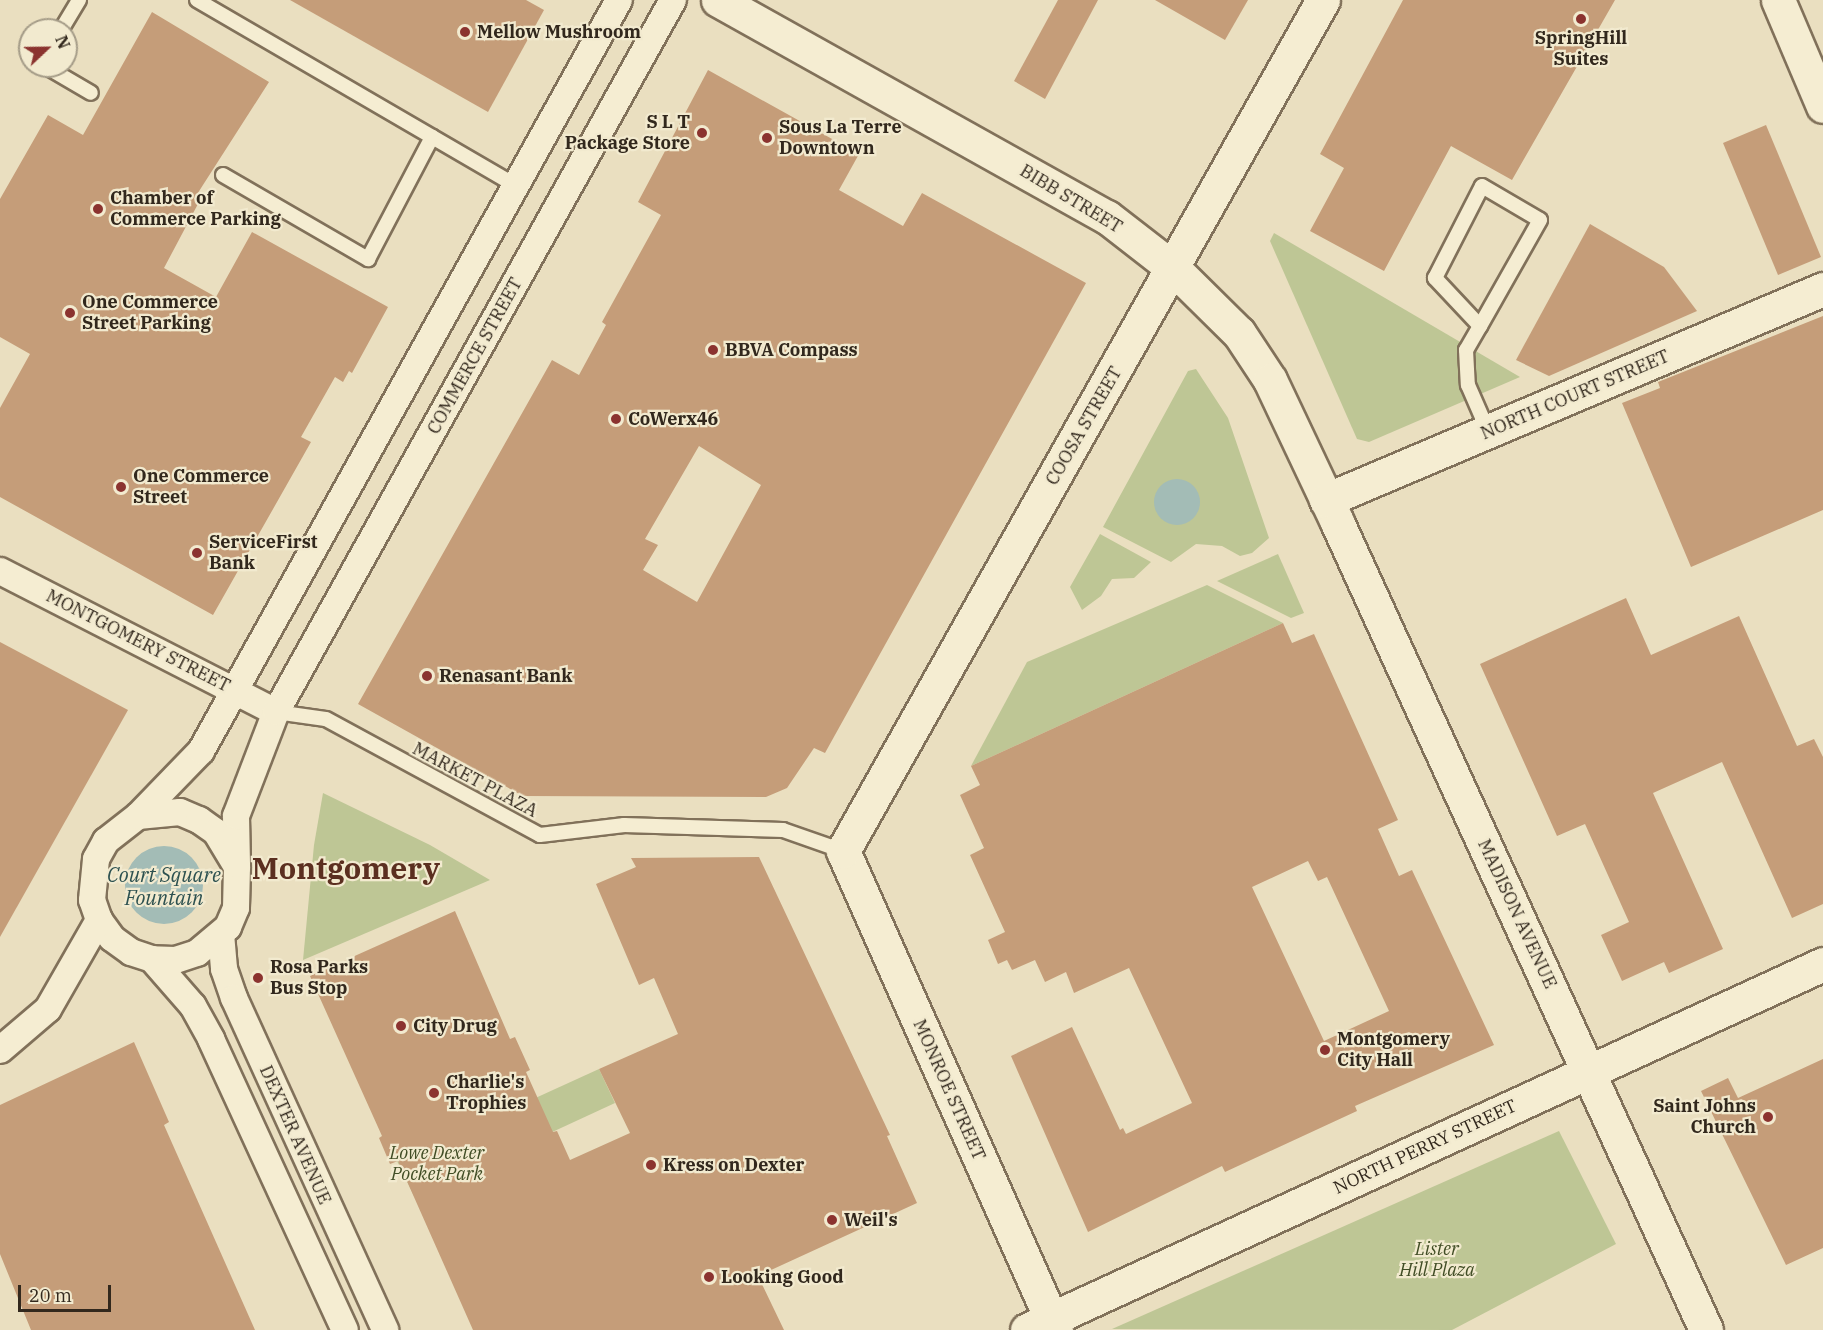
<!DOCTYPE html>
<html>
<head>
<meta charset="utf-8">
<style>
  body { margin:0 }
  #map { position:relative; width:1823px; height:1330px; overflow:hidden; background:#eadfc0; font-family:"IBM Plex Serif",serif }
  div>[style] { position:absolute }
  .green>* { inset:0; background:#bec695 }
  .water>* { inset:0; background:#a3bcb6 }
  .round { border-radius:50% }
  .building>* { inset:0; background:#c59d79 }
  .roads { filter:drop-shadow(2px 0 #81715a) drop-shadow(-2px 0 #81715a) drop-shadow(0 2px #81715a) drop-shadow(0 -2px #81715a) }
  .lane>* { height:14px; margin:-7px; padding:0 7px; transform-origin:7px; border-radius:7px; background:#f5edd2 }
  .street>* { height:26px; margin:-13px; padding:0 13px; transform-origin:13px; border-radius:13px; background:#f5edd2 }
  .secondary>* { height:33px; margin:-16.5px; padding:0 16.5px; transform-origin:16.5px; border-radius:16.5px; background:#f5edd2 }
  .dots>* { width:16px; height:16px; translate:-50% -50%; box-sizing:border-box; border:3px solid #f2eacf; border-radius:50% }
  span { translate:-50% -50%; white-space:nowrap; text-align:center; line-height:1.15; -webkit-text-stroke:4.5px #f2eacf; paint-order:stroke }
  .poi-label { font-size:18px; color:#32281d; font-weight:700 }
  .left { translate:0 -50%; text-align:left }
  .right { translate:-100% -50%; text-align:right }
  .street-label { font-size:18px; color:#32281d }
  .park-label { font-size:18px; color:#414d25; font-style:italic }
  .water-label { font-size:20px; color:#2d5150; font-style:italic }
  .town-label { font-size:30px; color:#5b2f20; font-weight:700 }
  .north { position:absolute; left:18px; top:18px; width:60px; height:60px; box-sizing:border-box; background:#f2eacf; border:2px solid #a59c88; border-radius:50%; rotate:68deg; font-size:16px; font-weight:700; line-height:24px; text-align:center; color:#32281d }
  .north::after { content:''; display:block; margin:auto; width:21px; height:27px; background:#8b332f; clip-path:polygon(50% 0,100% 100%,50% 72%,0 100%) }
  .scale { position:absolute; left:18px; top:1285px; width:93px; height:27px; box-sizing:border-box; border:3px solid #32281d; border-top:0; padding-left:8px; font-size:18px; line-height:21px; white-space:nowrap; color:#32281d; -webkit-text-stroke:4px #f2eacf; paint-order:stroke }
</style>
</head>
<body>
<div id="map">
  <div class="green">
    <i style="clip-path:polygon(1274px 233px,1520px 377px,1369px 442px,1357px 439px,1270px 241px)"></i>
    <i style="clip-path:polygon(1196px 369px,1228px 418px,1269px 538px,1252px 553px,1240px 556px,1222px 546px,1196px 544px,1171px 562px,1103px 527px,1188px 371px)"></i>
    <i style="clip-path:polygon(1100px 534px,1151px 562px,1134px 578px,1112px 579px,1101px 596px,1082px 610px,1070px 587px)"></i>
    <i style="clip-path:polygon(1278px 554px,1304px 613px,1291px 618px,1217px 581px)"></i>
    <i style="clip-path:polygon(1207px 585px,1283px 623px,971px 766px,1027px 662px)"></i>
    <i style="clip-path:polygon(323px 793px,430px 845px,490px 880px,303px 960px,314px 845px)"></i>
    <i style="clip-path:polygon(599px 1069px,615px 1103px,414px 1196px,397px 1161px)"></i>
    <i style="clip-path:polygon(1559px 1131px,1616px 1244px,1452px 1330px,1112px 1329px)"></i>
  </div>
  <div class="water">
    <i class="round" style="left:1154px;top:479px;width:46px;height:46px"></i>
    <i class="round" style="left:125px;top:846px;width:78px;height:78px"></i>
  </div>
  <div class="building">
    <i style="clip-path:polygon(290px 0,526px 0,544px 10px,488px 112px)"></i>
    <i style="clip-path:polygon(1058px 0,1098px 0,1045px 99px,1014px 81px)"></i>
    <i style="clip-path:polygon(1155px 0,1248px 0,1225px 40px)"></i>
    <i style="clip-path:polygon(1403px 0,1615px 0,1512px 180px,1451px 146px,1384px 271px,1310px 231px,1344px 168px,1320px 154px)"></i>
    <i style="clip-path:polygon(152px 12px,269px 82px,194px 199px,199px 202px,164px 268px,216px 297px,252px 232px,388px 307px,352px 373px,349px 371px,343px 382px,335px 377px,301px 437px,311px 442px,213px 615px,0 497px,0 408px,30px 354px,0 337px,0 199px,48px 115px,83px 135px)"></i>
    <i style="clip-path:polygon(evenodd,708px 70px,859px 154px,839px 190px,903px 226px,922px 193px,1086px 283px,825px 753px,814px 748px,787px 788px,766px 797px,523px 796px,358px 704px,552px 360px,579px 375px,606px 325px,602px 322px,661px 215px,638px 202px,708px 70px,699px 446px,761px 485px,697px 602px,643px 570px,658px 545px,645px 539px,699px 446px)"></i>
    <i style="clip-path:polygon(1766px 125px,1821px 257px,1778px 275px,1723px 143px)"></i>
    <i style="clip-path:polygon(1590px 224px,1664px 267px,1697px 311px,1549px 376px,1516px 360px)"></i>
    <i style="clip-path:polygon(1823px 316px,1823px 510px,1691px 567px,1622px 403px,1660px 388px,1658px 382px)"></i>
    <i style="clip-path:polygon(1626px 598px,1651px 655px,1739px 616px,1797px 746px,1814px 739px,1823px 757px,1823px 904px,1792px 918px,1722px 762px,1653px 793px,1723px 949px,1669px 973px,1664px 962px,1622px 981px,1601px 935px,1629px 922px,1585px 824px,1557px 836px,1480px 664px)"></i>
    <i style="clip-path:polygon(evenodd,1283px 623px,1292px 643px,1314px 634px,1398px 820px,1378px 829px,1399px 876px,1412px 870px,1494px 1045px,1355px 1106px,1357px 1111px,1225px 1172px,1222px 1166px,1088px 1232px,1011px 1056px,1072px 1027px,1120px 1130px,1123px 1128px,1126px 1134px,1192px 1103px,1129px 968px,1074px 993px,1066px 972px,1045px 982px,1035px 960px,1012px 970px,1007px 960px,998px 964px,988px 940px,1005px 932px,970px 855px,984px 848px,960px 795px,980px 785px,971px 766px,1283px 623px,1308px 861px,1318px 881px,1327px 877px,1389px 1011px,1324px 1041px,1252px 887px,1308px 861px)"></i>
    <i style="clip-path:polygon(0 642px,128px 710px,0 937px)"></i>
    <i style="clip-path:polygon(759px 857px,890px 1135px,887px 1136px,917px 1203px,758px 1276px,784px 1330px,473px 1330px,398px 1161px,390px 1164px,379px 1138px,382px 1136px,310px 976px,455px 911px,510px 1039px,515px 1037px,530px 1070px,526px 1072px,553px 1132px,557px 1131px,570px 1160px,630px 1133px,599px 1069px,678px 1034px,654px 978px,639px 985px,596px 884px,636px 867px,631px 858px)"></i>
    <i style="clip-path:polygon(134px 1042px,169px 1122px,164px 1125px,255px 1330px,31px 1330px,0 1254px,0 1105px)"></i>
    <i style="clip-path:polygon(1823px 1059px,1823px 1248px,1786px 1265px,1701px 1091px,1728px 1078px,1738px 1098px)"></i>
  </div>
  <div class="roads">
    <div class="lane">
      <i style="left:197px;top:0;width:369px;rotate:30.2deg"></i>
      <i style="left:61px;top:30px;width:35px;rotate:-59deg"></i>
      <i style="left:45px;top:66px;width:53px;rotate:30.4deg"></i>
      <i style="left:223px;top:175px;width:168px;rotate:30.1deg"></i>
      <i style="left:368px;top:259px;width:138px;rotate:-62.3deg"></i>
      <i style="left:1480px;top:326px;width:66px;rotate:-133.2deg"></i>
      <i style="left:1435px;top:278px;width:103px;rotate:-62.9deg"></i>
      <i style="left:1482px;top:186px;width:67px;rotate:30.4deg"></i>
      <i style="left:1540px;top:220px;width:122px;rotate:119.5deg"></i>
      <i style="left:1480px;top:326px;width:28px;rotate:120deg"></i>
      <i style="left:1466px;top:350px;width:35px;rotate:87deg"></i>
      <i style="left:1468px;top:385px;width:50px;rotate:66.5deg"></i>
      <i style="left:276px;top:712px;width:50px;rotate:8deg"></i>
      <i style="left:326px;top:719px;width:243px;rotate:28.5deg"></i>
      <i style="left:540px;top:835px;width:85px;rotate:-6.8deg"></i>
      <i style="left:624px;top:825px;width:159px;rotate:1.8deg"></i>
      <i style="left:783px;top:830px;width:64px;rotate:19.3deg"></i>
    </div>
    <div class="street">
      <i style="left:0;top:571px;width:310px;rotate:27.1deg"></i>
      <i style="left:138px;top:816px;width:42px;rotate:-5.4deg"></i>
      <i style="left:180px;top:812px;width:21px;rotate:23deg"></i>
      <i style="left:199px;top:820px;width:21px;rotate:35deg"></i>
      <i style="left:216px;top:832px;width:41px;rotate:59deg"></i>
      <i style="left:237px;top:867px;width:41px;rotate:91.4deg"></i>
      <i style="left:236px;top:908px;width:21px;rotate:113deg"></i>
      <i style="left:228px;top:927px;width:40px;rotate:140deg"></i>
      <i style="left:197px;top:953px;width:23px;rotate:162deg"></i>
      <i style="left:175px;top:960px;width:23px;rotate:-178deg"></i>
      <i style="left:152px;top:959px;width:22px;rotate:-162deg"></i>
      <i style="left:131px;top:952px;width:24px;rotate:-144deg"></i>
      <i style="left:112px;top:938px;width:22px;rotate:-126deg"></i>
      <i style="left:99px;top:920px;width:21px;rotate:-109deg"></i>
      <i style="left:92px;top:900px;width:41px;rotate:-84.4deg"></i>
      <i style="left:96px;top:859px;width:21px;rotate:-61deg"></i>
      <i style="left:106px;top:841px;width:41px;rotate:-38deg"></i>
      <i style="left:138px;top:816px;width:91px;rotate:-45.9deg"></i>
      <i style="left:201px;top:751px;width:859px;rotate:-60.9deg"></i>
      <i style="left:237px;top:864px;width:48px;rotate:-91.2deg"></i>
      <i style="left:236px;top:816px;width:111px;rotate:-69deg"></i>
      <i style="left:276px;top:712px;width:815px;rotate:-60.86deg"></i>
      <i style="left:221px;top:934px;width:35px;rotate:85deg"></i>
      <i style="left:224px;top:969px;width:31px;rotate:71deg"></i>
      <i style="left:234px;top:998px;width:365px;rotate:65.5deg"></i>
      <i style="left:152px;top:959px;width:62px;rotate:48.9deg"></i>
      <i style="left:193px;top:1006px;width:38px;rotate:61deg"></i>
      <i style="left:211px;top:1039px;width:320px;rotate:65.3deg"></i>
      <i style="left:0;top:1050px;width:63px;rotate:-40.5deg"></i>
      <i style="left:48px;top:1009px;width:103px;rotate:-60.2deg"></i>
    </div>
    <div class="secondary">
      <i style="left:718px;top:0;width:445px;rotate:29.2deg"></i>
      <i style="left:1107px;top:217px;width:85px;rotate:37.8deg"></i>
      <i style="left:1174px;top:269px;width:91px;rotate:44.6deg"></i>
      <i style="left:1239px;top:333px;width:56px;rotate:56.6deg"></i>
      <i style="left:1270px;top:380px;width:157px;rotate:64.7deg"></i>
      <i style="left:1337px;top:522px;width:888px;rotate:65.45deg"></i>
      <i style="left:1778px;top:0;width:115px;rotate:67deg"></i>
      <i style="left:1326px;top:500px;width:540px;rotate:-23deg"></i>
      <i style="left:1027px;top:1330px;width:876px;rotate:-24.69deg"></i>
      <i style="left:1056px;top:1330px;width:524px;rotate:-113.97deg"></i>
      <i style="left:843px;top:851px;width:977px;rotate:-60.58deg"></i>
    </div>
  </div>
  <div class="dots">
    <i style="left:1581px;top:19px;background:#8b332f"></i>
    <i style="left:465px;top:32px;background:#8b332f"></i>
    <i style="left:702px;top:133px;background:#8b332f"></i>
    <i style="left:767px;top:138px;background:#8b332f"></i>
    <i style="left:98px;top:209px;background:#8b332f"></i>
    <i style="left:70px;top:313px;background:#8b332f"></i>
    <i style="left:713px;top:350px;background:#8b332f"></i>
    <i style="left:616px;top:419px;background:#8b332f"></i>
    <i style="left:121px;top:487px;background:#8b332f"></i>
    <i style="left:197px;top:553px;background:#8b332f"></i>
    <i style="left:427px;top:676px;background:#8b332f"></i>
    <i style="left:258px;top:978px;background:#8b332f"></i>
    <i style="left:401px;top:1026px;background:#8b332f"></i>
    <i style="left:1325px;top:1050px;background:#8b332f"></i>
    <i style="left:434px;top:1093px;background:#8b332f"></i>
    <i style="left:1768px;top:1117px;background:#8b332f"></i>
    <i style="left:651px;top:1165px;background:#8b332f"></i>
    <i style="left:832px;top:1220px;background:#8b332f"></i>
    <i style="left:709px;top:1277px;background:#8b332f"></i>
  </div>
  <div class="poi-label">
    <span class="left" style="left:477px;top:32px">Mellow Mushroom</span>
    <span style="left:1581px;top:49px">SpringHill<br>Suites</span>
    <span class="right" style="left:690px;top:133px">S L T<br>Package Store</span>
    <span class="left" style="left:779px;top:138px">Sous La Terre<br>Downtown</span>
    <span class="left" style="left:110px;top:209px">Chamber of<br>Commerce Parking</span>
    <span class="left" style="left:82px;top:313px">One Commerce<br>Street Parking</span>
    <span class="left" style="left:725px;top:350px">BBVA Compass</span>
    <span class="left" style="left:628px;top:419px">CoWerx46</span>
    <span class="left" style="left:133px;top:487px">One Commerce<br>Street</span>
    <span class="left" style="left:209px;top:553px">ServiceFirst<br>Bank</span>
    <span class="left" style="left:439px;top:676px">Renasant Bank</span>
    <span class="left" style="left:270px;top:978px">Rosa Parks<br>Bus Stop</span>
    <span class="left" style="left:413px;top:1026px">City Drug</span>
    <span class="left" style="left:1337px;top:1050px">Montgomery<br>City Hall</span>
    <span class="left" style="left:446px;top:1093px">Charlie's<br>Trophies</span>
    <span class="right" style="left:1756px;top:1117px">Saint Johns<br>Church</span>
    <span class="left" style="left:663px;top:1165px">Kress on Dexter</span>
    <span class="left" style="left:844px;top:1220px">Weil's</span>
    <span class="left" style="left:721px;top:1277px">Looking Good</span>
  </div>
  <div class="street-label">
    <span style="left:1071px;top:199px;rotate:31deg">BIBB STREET</span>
    <span style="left:475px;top:356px;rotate:-61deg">COMMERCE STREET</span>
    <span style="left:1575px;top:395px;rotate:-23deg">NORTH COURT STREET</span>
    <span style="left:1084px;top:426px;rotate:-60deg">COOSA STREET</span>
    <span style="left:138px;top:641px;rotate:27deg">MONTGOMERY STREET</span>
    <span style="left:475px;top:780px;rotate:28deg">MARKET PLAZA</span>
    <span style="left:1517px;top:914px;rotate:65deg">MADISON AVENUE</span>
    <span style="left:949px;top:1090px;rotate:66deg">MONROE STREET</span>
    <span style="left:295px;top:1135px;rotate:66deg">DEXTER AVENUE</span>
    <span style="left:1425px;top:1147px;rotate:-25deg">NORTH PERRY STREET</span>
  </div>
  <div class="park-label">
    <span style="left:437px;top:1164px">Lowe Dexter<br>Pocket Park</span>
    <span style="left:1437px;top:1260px">Lister<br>Hill Plaza</span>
  </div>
  <div class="water-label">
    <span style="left:164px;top:886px">Court Square<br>Fountain</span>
  </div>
  <div class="town-label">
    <span style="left:346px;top:868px">Montgomery</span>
  </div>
  <div class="north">N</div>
  <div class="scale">20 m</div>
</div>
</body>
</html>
